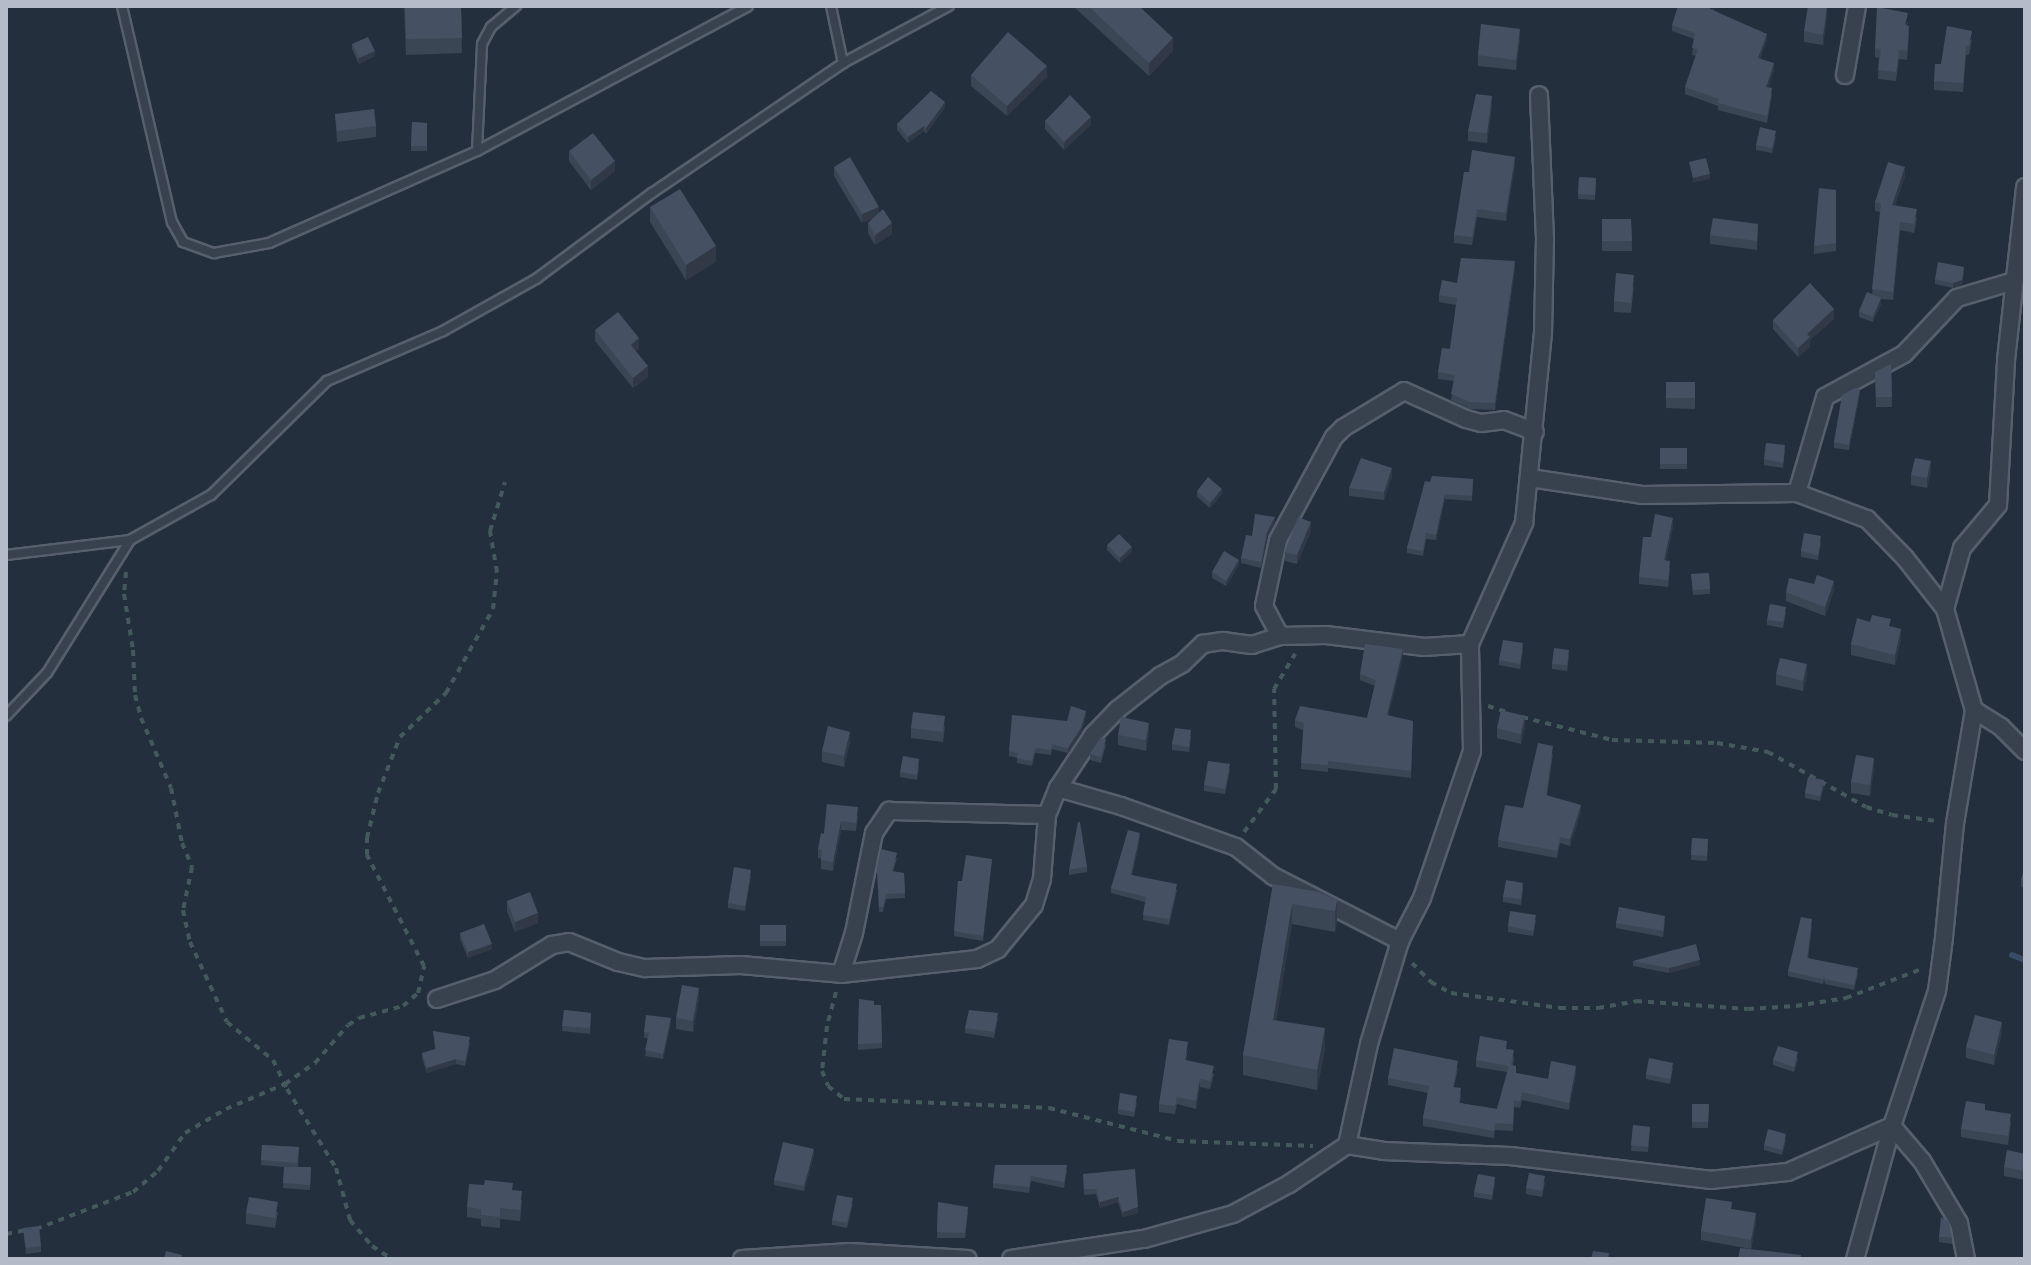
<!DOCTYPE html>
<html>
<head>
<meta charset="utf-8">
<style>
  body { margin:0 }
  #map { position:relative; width:2031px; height:1265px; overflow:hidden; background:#242f3e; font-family:Montserrat,sans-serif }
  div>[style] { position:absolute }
  .stream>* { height:6px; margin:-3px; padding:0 3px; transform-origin:3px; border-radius:3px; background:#394c67 }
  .path>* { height:4px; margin-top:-2px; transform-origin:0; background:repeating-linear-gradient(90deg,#44595c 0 6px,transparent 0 12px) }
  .roads { filter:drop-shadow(2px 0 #565f6c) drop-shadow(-2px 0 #565f6c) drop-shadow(0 2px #565f6c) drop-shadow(0 -2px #565f6c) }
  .service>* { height:8px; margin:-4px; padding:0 4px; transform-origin:4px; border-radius:4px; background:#38414e }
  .minor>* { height:16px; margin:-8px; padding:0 8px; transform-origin:8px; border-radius:8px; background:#38414e }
  .wall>* { inset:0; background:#3b4654 }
  .shaded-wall>* { inset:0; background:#303945 }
  .building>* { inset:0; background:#455162 }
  span { translate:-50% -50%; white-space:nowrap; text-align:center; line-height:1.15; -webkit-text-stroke:8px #1d2633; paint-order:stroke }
  .frame { position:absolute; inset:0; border:8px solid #b4bcc9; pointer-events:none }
</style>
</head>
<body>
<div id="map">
  <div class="stream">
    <i style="left:2012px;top:955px;width:14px;rotate:21deg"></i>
  </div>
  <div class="path">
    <i style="left:126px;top:572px;width:22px;rotate:95deg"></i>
    <i style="left:124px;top:594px;width:57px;rotate:80.9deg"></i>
    <i style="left:133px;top:650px;width:45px;rotate:87.5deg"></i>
    <i style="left:135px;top:695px;width:24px;rotate:75deg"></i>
    <i style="left:141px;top:718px;width:76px;rotate:66.8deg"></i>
    <i style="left:171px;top:788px;width:56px;rotate:78.7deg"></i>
    <i style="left:182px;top:843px;width:26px;rotate:67deg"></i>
    <i style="left:192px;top:867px;width:44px;rotate:101.8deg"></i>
    <i style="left:183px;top:910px;width:33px;rotate:78deg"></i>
    <i style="left:190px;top:942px;width:88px;rotate:65.2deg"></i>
    <i style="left:227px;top:1022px;width:60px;rotate:39.6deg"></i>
    <i style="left:273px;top:1060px;width:32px;rotate:64deg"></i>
    <i style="left:287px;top:1089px;width:93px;rotate:58.2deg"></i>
    <i style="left:336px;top:1168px;width:54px;rotate:74.9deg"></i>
    <i style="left:350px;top:1220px;width:34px;rotate:50deg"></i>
    <i style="left:372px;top:1246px;width:24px;rotate:33deg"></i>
    <i style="left:1488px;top:706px;width:19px;rotate:18deg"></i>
    <i style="left:1522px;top:717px;width:93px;rotate:14.3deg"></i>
    <i style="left:1612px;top:740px;width:105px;rotate:1.6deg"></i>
    <i style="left:1717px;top:743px;width:52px;rotate:10deg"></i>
    <i style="left:1768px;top:752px;width:112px;rotate:29.3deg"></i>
    <i style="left:1866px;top:807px;width:27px;rotate:17deg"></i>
    <i style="left:1892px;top:815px;width:45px;rotate:7.6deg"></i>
    <i style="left:1244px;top:832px;width:54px;rotate:-53.3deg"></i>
    <i style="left:1276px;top:789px;width:100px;rotate:-91.1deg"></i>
    <i style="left:1274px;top:689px;width:41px;rotate:-59deg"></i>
    <i style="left:1412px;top:963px;width:27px;rotate:45deg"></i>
    <i style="left:1431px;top:982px;width:23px;rotate:29deg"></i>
    <i style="left:1451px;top:993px;width:110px;rotate:7.8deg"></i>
    <i style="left:1560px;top:1008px;width:38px"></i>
    <i style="left:1598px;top:1008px;width:39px;rotate:-10deg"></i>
    <i style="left:1636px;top:1001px;width:112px;rotate:4.1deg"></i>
    <i style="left:1748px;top:1009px;width:48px;rotate:-3.6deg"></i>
    <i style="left:1796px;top:1006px;width:51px;rotate:-9.1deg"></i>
    <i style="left:1846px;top:998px;width:84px;rotate:-21deg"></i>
    <i style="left:836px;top:992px;width:35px;rotate:105deg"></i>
    <i style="left:827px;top:1026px;width:45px;rotate:96.3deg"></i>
    <i style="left:822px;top:1071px;width:16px;rotate:68deg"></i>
    <i style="left:828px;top:1086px;width:21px;rotate:39deg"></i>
    <i style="left:844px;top:1099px;width:205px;rotate:2.5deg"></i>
    <i style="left:1049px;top:1108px;width:133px;rotate:14.3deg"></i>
    <i style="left:1178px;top:1141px;width:135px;rotate:2.1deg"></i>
    <i style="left:36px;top:1229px;width:104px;rotate:-20.9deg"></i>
    <i style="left:133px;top:1192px;width:33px;rotate:-40deg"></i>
    <i style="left:158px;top:1171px;width:47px;rotate:-54.6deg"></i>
    <i style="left:185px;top:1133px;width:48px;rotate:-30.3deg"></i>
    <i style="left:226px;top:1109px;width:64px;rotate:-23deg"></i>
    <i style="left:285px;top:1084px;width:37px;rotate:-35deg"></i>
    <i style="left:315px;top:1063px;width:50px;rotate:-49deg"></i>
    <i style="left:348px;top:1025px;width:13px;rotate:-32deg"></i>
    <i style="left:359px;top:1018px;width:46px;rotate:-15.3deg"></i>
    <i style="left:403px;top:1006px;width:20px;rotate:-41deg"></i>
    <i style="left:418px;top:993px;width:28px;rotate:-77deg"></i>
    <i style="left:424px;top:966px;width:125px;rotate:-117.2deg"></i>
    <i style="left:367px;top:855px;width:17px;rotate:-90deg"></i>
    <i style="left:367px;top:838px;width:46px;rotate:-76.3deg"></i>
    <i style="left:378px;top:793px;width:60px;rotate:-68.6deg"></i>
    <i style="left:400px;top:737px;width:64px;rotate:-43.7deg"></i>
    <i style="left:446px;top:693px;width:96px;rotate:-60.8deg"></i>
    <i style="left:493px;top:609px;width:37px;rotate:-84deg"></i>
    <i style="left:497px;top:572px;width:42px;rotate:-99.7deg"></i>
    <i style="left:490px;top:531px;width:51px;rotate:-73deg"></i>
    <i style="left:6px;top:1234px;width:21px;rotate:-11deg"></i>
  </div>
  <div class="roads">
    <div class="service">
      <i style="left:122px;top:6px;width:222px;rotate:77deg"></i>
      <i style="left:172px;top:222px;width:23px;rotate:61deg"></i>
      <i style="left:183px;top:242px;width:33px;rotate:20deg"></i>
      <i style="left:214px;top:253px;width:56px;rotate:-10.3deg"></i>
      <i style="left:269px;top:243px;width:227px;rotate:-23.9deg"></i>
      <i style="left:477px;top:151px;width:307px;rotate:-28.1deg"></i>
      <i style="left:843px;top:63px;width:120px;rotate:-28.3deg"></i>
      <i style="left:477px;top:151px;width:107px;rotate:-87.3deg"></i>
      <i style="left:482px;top:44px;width:19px;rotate:-62deg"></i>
      <i style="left:491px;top:27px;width:33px;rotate:-40deg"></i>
      <i style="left:6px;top:555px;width:125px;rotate:-6.9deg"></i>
      <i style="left:130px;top:540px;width:93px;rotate:-29.1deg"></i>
      <i style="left:211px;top:495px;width:163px;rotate:-44.5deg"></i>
      <i style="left:327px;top:381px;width:126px;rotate:-23.3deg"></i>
      <i style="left:443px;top:331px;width:107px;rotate:-29.2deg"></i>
      <i style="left:536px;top:279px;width:144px;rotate:-36.6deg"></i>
      <i style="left:652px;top:193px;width:231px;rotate:-34.2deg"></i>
      <i style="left:843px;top:63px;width:58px;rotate:-101.9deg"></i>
      <i style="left:6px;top:716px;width:59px;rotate:-46.4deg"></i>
      <i style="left:47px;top:673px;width:157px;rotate:-58deg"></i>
    </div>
    <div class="minor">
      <i style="left:1845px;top:75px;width:70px;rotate:-80.1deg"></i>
      <i style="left:1530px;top:478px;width:113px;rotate:8.6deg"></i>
      <i style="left:1642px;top:495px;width:155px;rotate:-0.7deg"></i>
      <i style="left:1797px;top:493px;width:75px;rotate:20.4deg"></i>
      <i style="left:1867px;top:519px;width:54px;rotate:45.7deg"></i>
      <i style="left:1905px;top:558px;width:65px;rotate:51.9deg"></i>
      <i style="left:1945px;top:609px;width:105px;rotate:74deg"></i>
      <i style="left:1974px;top:710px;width:115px;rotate:99.5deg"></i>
      <i style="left:1955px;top:823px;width:116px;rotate:95.5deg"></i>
      <i style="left:1944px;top:938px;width:53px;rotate:97.5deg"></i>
      <i style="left:1937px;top:991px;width:142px;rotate:108.4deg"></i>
      <i style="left:1892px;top:1126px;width:138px;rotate:105.5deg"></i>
      <i style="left:1797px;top:493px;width:100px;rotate:-73.7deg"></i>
      <i style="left:1825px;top:397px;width:90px;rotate:-28.6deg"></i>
      <i style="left:1904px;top:354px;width:77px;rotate:-46.6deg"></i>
      <i style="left:1957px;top:298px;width:59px;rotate:-16.6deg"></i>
      <i style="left:1945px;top:609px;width:63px;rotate:-74.4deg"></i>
      <i style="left:1962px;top:548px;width:56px;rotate:-50.1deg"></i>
      <i style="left:1998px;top:505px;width:145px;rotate:-86.8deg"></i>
      <i style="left:2006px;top:360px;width:174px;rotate:-83.7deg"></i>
      <i style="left:1280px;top:636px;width:34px;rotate:-118deg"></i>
      <i style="left:1264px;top:606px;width:67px;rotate:-78deg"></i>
      <i style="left:1278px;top:540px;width:117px;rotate:-61.5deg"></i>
      <i style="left:1334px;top:437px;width:13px;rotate:-45deg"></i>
      <i style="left:1343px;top:428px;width:71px;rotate:-31.2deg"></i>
      <i style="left:1404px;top:391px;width:68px;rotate:24.3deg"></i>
      <i style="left:1466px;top:419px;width:16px;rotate:15deg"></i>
      <i style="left:1481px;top:423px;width:23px;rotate:-7deg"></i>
      <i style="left:1504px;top:420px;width:33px;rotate:21deg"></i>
      <i style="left:1974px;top:710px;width:32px;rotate:32deg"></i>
      <i style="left:2001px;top:727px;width:34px;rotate:45deg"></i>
      <i style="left:1058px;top:788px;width:66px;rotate:15.9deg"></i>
      <i style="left:1121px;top:806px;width:122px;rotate:19.6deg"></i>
      <i style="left:1236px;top:847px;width:47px;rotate:38.1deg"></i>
      <i style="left:1273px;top:876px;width:143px;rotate:27.1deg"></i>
      <i style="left:841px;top:974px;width:43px;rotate:-72.4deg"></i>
      <i style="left:854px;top:933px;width:102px;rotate:-78.7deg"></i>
      <i style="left:874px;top:833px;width:27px;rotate:-56deg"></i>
      <i style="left:889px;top:811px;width:158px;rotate:1.5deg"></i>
      <i style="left:437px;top:999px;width:61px;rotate:-18.1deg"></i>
      <i style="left:495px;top:980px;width:67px;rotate:-31.6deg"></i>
      <i style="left:552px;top:945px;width:17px;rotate:-10deg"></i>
      <i style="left:569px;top:942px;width:53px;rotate:22.2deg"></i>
      <i style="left:618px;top:962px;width:28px;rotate:13deg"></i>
      <i style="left:645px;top:968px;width:96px;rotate:-1.8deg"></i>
      <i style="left:741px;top:965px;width:100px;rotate:5.1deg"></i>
      <i style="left:841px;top:974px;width:137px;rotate:-6.3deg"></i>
      <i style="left:977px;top:959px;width:23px;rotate:-25deg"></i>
      <i style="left:998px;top:949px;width:57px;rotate:-50.7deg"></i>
      <i style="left:1034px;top:905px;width:27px;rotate:-73deg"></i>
      <i style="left:1042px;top:879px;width:64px;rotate:-85.5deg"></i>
      <i style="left:1047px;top:815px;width:29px;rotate:-68deg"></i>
      <i style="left:1058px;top:788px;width:64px;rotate:-56.6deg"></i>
      <i style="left:1093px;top:735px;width:35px;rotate:-46deg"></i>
      <i style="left:1117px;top:710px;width:55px;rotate:-38.3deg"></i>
      <i style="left:1160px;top:676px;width:26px;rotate:-29deg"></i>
      <i style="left:1183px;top:663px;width:28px;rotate:-44deg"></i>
      <i style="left:1203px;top:644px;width:20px;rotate:-9deg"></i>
      <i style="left:1223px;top:641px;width:29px;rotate:8deg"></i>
      <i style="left:1252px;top:645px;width:29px;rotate:-18deg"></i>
      <i style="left:1280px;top:636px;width:46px;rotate:-1.2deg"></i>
      <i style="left:1326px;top:635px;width:99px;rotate:7deg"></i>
      <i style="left:1424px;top:647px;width:46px;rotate:-3.7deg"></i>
      <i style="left:1347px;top:1145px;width:36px;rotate:9deg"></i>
      <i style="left:1383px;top:1151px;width:127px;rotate:2.3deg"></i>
      <i style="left:1510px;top:1156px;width:201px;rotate:6.8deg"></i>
      <i style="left:1710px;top:1180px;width:78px;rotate:-5.9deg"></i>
      <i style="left:1788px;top:1172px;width:114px;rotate:-23.9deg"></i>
      <i style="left:1892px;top:1126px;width:46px;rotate:49.4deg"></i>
      <i style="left:1922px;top:1161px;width:72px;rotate:59.2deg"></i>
      <i style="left:1959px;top:1223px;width:37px;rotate:79deg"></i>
      <i style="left:742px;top:1259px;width:108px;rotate:-3.7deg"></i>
      <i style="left:850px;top:1252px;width:118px;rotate:3.4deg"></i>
      <i style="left:1011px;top:1259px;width:134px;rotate:-8.6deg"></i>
      <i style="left:1144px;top:1239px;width:92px;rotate:-15.7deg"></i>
      <i style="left:1233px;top:1214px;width:64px;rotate:-28.2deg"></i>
      <i style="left:1289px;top:1184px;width:70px;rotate:-33.9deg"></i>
      <i style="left:1347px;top:1145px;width:103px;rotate:-77.7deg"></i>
      <i style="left:1369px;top:1044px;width:108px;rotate:-73.2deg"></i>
      <i style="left:1400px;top:941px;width:48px;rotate:-62.9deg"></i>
      <i style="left:1422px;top:898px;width:155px;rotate:-71.2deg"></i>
      <i style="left:1472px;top:751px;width:107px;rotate:-91.1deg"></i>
      <i style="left:1470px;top:644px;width:133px;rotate:-65.9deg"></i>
      <i style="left:1524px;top:523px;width:191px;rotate:-84.3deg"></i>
      <i style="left:1543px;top:333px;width:94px;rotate:-88.8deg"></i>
      <i style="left:1545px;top:239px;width:144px;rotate:-92.4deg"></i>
    </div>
  </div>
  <div class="wall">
    <i style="clip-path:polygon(404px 6px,461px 6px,462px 53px,406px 55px)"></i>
    <i style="clip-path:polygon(1073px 6px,1139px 6px,1173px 51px,1149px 76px)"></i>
    <i style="clip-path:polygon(1712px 9px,1767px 40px,1760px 59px,1774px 70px,1768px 87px,1772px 94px,1767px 123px,1718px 110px,1718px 106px,1685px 94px,1685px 87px,1696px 56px,1692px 55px,1694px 39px,1672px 31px,1672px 25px)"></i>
    <i style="clip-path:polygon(1827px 17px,1823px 45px,1804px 42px,1804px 31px)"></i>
    <i style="clip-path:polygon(1908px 22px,1907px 26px,1909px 35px,1907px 60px,1899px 59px,1896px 81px,1878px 79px,1879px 58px,1875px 57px,1875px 48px)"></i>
    <i style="clip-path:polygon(1520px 39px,1516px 70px,1478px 66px,1478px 55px)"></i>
    <i style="clip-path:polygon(1972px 39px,1969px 55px,1966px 55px,1963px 92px,1934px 90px,1934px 81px,1941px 64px)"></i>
    <i style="clip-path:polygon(352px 44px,375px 56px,359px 64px,352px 49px)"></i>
    <i style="clip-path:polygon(971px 75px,1047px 77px,1007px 116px,971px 86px)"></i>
    <i style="clip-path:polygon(1492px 106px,1487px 143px,1468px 141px,1468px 131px)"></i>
    <i style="clip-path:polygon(945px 107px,926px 134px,924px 131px,908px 143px,897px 130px,897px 124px)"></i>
    <i style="clip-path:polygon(335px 114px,376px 126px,376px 137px,337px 142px)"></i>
    <i style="clip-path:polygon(1045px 121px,1091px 125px,1064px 150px,1045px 129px)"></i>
    <i style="clip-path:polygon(412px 122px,427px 123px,427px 151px,411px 151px)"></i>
    <i style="clip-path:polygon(1776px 136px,1772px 153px,1756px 150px,1756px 145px)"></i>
    <i style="clip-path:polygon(569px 151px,615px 171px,591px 190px,569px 161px)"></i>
    <i style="clip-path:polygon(1515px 165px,1506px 221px,1477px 217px,1472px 245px,1454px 243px,1454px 235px,1469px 172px)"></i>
    <i style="clip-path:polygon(834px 167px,879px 212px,892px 234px,875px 245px,868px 233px,868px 223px,873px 218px,862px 223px,834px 176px)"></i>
    <i style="clip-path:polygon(1905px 176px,1895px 205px,1917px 218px,1914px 233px,1900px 230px,1893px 300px,1881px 299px,1881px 304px,1873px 322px,1859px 317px,1859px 311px,1872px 295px,1880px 212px,1875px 211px,1875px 202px)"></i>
    <i style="clip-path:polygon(1579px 177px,1596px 178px,1595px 200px,1578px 199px)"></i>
    <i style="clip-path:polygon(1836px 190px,1836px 251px,1814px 254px,1814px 246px)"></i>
    <i style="clip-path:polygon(650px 207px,716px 262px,686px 280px,650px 222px)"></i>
    <i style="clip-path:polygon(1602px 219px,1631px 219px,1632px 251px,1602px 251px)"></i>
    <i style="clip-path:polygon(1758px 224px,1757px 250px,1710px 244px,1710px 235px)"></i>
    <i style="clip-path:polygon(1515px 268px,1495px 410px,1470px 409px,1451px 400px,1454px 381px,1438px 379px,1438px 372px,1450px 349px,1456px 305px,1439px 302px,1439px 295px,1457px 283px)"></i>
    <i style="clip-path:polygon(1964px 272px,1962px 285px,1953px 288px,1935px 284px,1935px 279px)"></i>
    <i style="clip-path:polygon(1634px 286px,1631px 313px,1614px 312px,1614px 301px)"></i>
    <i style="clip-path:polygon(1834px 319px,1810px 340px,1810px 347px,1798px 357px,1773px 329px,1773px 320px)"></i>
    <i style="clip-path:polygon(595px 330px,639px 349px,636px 351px,648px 377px,633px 388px,595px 341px)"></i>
    <i style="clip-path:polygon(1891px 364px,1892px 407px,1876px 407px,1875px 372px)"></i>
    <i style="clip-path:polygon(1666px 382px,1695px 382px,1695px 409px,1666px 408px)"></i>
    <i style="clip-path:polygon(1860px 394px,1849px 450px,1834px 448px,1834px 442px)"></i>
    <i style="clip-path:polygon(1660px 448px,1687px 448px,1687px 469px,1660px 469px)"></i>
    <i style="clip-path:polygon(1785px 450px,1783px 468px,1764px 465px,1764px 459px)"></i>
    <i style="clip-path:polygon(1931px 472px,1927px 488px,1911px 485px,1911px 475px)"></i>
    <i style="clip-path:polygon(1392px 476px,1384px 500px,1349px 496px,1349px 488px)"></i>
    <i style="clip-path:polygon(1473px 479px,1472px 501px,1445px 499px,1436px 540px,1426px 539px,1423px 556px,1407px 553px,1407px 548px,1430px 482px)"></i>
    <i style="clip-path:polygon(1197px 491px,1222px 494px,1210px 508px,1197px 497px)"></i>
    <i style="clip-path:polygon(1275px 523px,1267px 537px,1261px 568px,1241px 563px,1241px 558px,1252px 536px)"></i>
    <i style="clip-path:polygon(1673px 526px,1666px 560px,1670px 569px,1668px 587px,1639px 584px,1639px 577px,1651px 537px)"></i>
    <i style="clip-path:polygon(1311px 531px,1297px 564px,1285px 561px,1285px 552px)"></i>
    <i style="clip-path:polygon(1821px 542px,1818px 560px,1801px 557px,1801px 551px)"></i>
    <i style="clip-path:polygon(1107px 545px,1132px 552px,1120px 563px,1107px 550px)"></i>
    <i style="clip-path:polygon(1239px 565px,1226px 586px,1212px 578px,1212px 572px)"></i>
    <i style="clip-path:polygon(1709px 573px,1710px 594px,1693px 595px,1691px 574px)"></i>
    <i style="clip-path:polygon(1834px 590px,1825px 616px,1786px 601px,1786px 592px)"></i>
    <i style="clip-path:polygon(1786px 612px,1783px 628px,1767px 625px,1767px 620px)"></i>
    <i style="clip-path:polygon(1891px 627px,1901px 639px,1895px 665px,1851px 655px,1851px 644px)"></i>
    <i style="clip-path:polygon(1523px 649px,1520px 669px,1499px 665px,1499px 660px)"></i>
    <i style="clip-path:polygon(1569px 655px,1567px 671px,1552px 669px,1552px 664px)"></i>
    <i style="clip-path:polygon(1403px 656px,1388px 716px,1413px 721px,1411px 778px,1328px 768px,1328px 772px,1301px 769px,1303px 730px,1295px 727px,1295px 720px,1367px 718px,1375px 686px,1360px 680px,1360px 674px)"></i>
    <i style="clip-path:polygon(1776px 674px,1807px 675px,1803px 691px,1776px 685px)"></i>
    <i style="clip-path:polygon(1086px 716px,1081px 734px,1068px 753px,1052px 749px,1051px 755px,1035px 753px,1032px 766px,1017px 763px,1017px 758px,1009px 756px,1009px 751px,1067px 721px)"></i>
    <i style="clip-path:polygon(945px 726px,943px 742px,911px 738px,911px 728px)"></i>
    <i style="clip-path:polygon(1525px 726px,1521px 744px,1497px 738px,1497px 728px)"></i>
    <i style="clip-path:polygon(1149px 733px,1146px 751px,1118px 745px,1118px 735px)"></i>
    <i style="clip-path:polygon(1191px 736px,1189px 752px,1172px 750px,1172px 744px)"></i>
    <i style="clip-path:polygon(850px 742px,844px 767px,822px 762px,822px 751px)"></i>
    <i style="clip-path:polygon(1106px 744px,1101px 763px,1090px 760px,1090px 754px)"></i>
    <i style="clip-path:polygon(1553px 753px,1547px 796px,1581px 812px,1570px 846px,1560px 843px,1557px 858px,1498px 847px,1498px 840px,1523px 808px)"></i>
    <i style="clip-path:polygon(919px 765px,917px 780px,900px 777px,900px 772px)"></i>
    <i style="clip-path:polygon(1874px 768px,1870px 796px,1851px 793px,1851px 782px)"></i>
    <i style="clip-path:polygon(1230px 769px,1225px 794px,1204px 791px,1204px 785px)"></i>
    <i style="clip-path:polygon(1824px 785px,1820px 801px,1805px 798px,1805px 793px)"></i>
    <i style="clip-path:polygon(827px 804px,858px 816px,856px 831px,841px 830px,833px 871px,821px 869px,821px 858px,818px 858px,818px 849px,824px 834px)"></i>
    <i style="clip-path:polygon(1692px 838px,1708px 839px,1707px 861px,1691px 860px)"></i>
    <i style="clip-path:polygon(1140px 839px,1132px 875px,1177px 890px,1169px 925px,1143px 920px,1145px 902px,1111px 893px,1111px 888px)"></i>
    <i style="clip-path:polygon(897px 858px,893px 872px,904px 873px,905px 898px,886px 899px,883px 912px,879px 912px,877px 868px)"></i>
    <i style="clip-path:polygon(992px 859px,983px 941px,954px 936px,958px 881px,962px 881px)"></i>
    <i style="clip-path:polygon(2025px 866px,2025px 888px,2021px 887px,2021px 880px)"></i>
    <i style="clip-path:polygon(1087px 867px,1087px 872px,1069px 875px,1069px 870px)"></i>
    <i style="clip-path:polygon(751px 875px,745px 911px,728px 908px,728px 903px)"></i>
    <i style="clip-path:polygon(1273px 884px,1337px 900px,1337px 921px,1335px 932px,1292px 924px,1276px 1020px,1325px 1049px,1317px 1090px,1243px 1075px,1243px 1055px)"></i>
    <i style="clip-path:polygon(1523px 888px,1521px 905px,1503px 902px,1503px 897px)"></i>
    <i style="clip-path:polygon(507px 901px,538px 923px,515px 932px,507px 911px)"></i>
    <i style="clip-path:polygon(1536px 920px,1533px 936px,1508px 932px,1508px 926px)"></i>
    <i style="clip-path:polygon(1665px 921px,1663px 937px,1616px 928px,1616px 923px)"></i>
    <i style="clip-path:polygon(760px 925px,786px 925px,786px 946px,760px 946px)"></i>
    <i style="clip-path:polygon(1812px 925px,1808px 958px,1858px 973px,1854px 990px,1825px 984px,1824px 980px,1823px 984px,1788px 976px,1788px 971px)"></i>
    <i style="clip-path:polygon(460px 933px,492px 949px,468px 958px,460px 939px)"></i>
    <i style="clip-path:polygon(1633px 961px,1700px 965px,1669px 973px,1633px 966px)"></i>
    <i style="clip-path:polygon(699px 999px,693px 1032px,676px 1029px,676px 1018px)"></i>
    <i style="clip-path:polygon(859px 999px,874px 1005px,881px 1005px,882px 1048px,858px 1050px)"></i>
    <i style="clip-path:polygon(564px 1010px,591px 1013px,590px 1034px,562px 1031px)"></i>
    <i style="clip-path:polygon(998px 1018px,994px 1038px,965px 1033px,965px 1028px)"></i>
    <i style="clip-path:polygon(671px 1024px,663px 1059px,645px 1056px,648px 1038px,644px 1038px,644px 1032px)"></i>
    <i style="clip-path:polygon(433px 1031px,470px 1043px,465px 1066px,456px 1064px,427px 1073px,422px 1058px,422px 1053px,435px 1049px)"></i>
    <i style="clip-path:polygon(2002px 1032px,1994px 1065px,1966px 1058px,1966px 1047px)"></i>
    <i style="clip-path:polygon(1507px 1049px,1514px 1058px,1513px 1066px,1516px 1073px,1548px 1079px,1576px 1073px,1569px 1110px,1522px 1100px,1520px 1108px,1514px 1107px,1513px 1131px,1495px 1130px,1494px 1138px,1423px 1126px,1423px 1118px,1428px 1093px,1388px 1085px,1388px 1078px,1458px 1068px,1454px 1087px,1461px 1095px,1460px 1103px,1497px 1109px,1507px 1072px,1476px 1067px,1476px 1060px)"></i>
    <i style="clip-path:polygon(1188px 1050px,1186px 1060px,1214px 1074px,1210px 1089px,1200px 1087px,1196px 1109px,1177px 1104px,1175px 1114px,1159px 1112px,1159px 1104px)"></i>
    <i style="clip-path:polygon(1798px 1058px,1794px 1072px,1773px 1065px,1773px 1060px)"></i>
    <i style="clip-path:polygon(1673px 1068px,1670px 1084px,1646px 1079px,1646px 1074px)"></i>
    <i style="clip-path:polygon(1137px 1102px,1134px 1117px,1118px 1114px,1118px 1109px)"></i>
    <i style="clip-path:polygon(1692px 1104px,1709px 1104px,1708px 1128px,1692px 1128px)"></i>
    <i style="clip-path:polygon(1985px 1110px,2011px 1122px,2008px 1145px,1961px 1137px,1961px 1129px)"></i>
    <i style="clip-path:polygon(1633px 1125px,1650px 1127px,1648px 1152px,1631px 1151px)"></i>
    <i style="clip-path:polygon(1786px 1139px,1782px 1155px,1764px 1150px,1764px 1145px)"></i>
    <i style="clip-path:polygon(262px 1145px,299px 1147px,298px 1167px,311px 1167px,310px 1190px,283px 1188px,284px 1167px,261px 1165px)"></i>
    <i style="clip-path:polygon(2025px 1154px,2025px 1180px,2004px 1176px,2004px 1167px)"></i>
    <i style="clip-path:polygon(814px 1155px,804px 1191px,774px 1185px,774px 1180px)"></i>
    <i style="clip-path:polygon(1067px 1170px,1064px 1188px,1031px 1181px,1029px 1193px,993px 1188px,993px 1183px)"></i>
    <i style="clip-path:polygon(1083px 1174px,1138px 1213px,1123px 1217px,1118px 1202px,1100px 1208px,1096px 1194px,1084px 1195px)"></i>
    <i style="clip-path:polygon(1495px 1182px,1492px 1200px,1474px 1197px,1474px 1192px)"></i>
    <i style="clip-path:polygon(1545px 1182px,1542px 1197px,1526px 1194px,1526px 1188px)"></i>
    <i style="clip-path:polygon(513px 1190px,522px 1201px,520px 1221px,500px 1219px,500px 1228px,481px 1226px,481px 1219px,467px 1217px,467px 1207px)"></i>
    <i style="clip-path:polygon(938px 1202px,968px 1212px,965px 1238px,937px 1238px)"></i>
    <i style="clip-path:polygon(853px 1203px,847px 1228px,832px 1225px,832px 1220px)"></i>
    <i style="clip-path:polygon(1732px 1209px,1756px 1222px,1751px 1249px,1701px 1240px,1701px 1231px)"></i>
    <i style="clip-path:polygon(278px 1212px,275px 1228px,246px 1224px,246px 1213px)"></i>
    <i style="clip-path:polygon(23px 1228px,41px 1246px,41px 1252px,26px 1254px)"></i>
    <i style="clip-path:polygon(1939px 1237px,1952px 1238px,1952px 1244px,1939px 1242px)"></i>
  </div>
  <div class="shaded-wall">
    <i style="clip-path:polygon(1827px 7px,1827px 17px,1823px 45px,1823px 35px)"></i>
    <i style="clip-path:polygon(1520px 29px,1520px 39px,1516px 70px,1516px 60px)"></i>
    <i style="clip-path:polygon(1767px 34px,1767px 40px,1758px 65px,1758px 58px)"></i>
    <i style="clip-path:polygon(1173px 38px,1173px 51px,1149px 76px,1149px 63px)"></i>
    <i style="clip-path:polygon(375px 51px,375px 56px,359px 64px,359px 58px)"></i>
    <i style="clip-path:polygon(1774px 63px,1774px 70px,1766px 94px,1766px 87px)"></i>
    <i style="clip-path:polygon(1047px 66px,1047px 77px,1007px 116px,1007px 106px)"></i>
    <i style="clip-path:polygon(1492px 96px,1492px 106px,1487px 143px,1487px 133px)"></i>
    <i style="clip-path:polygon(945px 102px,945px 107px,926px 134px,926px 128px)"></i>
    <i style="clip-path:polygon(1091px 117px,1091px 125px,1064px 150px,1064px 142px)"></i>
    <i style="clip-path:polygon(924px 126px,924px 131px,908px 143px,908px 137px)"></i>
    <i style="clip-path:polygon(1515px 157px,1515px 165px,1506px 221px,1506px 213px)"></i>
    <i style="clip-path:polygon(615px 161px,615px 171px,591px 190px,591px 180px)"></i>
    <i style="clip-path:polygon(1905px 167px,1905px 176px,1892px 213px,1892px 205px)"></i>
    <i style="clip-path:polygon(1710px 174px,1710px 179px,1693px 183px,1693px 178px)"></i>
    <i style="clip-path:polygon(879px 207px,879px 215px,862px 223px,862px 214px)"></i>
    <i style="clip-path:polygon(892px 223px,892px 234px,875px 245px,875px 235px)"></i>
    <i style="clip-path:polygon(716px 246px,716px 262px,686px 280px,686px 265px)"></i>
    <i style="clip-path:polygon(1515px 261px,1515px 268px,1495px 410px,1495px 403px)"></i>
    <i style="clip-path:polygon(1964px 267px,1962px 285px,1953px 288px,1953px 283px)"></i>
    <i style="clip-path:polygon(1881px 298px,1881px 304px,1873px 322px,1873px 317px)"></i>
    <i style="clip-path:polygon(1834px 309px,1834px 319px,1810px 340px,1810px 347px,1798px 357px,1798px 348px,1807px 334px)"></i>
    <i style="clip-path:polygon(639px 338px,639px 349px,631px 356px,631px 345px)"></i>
    <i style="clip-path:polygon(648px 366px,648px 377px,633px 388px,633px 378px)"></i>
    <i style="clip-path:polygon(1860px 389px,1860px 394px,1849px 450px,1849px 445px)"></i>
    <i style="clip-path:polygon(1931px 461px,1931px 472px,1927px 488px,1927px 478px)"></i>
    <i style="clip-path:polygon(1392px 468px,1392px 476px,1384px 500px,1384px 492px)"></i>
    <i style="clip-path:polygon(1222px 489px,1222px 494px,1210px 508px,1210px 503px)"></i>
    <i style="clip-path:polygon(1445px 494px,1445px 499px,1436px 540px,1436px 535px)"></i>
    <i style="clip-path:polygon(1275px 517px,1275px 523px,1267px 537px,1261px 568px,1267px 532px)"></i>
    <i style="clip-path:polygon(1673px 518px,1673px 526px,1664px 568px,1664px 560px)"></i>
    <i style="clip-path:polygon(1311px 522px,1311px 531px,1297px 564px,1297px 555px)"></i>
    <i style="clip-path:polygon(1132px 547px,1132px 552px,1120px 563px,1120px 558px)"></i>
    <i style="clip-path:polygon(1239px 560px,1239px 565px,1226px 586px,1226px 581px)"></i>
    <i style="clip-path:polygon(1834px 581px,1834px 590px,1825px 616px,1825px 607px)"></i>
    <i style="clip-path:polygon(1901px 629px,1901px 639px,1895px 665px,1895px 655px)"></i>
    <i style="clip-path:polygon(1403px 649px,1403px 656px,1387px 722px,1387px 715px)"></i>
    <i style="clip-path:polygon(1807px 664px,1807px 675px,1803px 691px,1803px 681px)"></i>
    <i style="clip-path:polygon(1086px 711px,1086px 716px,1081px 734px,1068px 753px,1068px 748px)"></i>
    <i style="clip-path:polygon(1525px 716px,1525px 726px,1521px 744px,1521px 734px)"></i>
    <i style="clip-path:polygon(1149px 723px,1149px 733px,1146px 751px,1146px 740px)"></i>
    <i style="clip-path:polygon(850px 732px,850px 742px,844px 767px,844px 756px)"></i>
    <i style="clip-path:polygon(1874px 758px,1874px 768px,1870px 796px,1870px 785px)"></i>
    <i style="clip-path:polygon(1581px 805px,1581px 812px,1570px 846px,1570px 839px)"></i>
    <i style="clip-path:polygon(841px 821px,841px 830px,833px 871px,833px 862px)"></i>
    <i style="clip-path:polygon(1140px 833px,1140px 839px,1131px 880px,1131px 875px)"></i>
    <i style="clip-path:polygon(1337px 900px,1337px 921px,1335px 932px,1335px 911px)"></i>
    <i style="clip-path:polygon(1292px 904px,1292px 924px,1273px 1040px,1273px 1020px)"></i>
    <i style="clip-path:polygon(538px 913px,538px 923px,515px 932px,515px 922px)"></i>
    <i style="clip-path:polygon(492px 944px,492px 949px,468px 958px,468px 952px)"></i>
    <i style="clip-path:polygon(1700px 960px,1700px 965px,1669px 973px,1669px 968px)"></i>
    <i style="clip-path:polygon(699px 988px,699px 999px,693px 1032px,693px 1021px)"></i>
    <i style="clip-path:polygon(671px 1018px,671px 1024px,663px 1059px,663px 1054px)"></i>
    <i style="clip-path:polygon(2002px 1022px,2002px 1032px,1994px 1065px,1994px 1055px)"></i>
    <i style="clip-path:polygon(1325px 1028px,1325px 1049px,1317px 1090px,1317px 1070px)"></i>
    <i style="clip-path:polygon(456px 1059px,456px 1064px,427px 1073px,427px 1068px)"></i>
    <i style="clip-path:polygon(1576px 1066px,1576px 1073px,1569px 1110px,1569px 1103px)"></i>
    <i style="clip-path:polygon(1200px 1079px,1200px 1087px,1196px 1109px,1196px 1101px)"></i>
    <i style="clip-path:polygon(814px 1149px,814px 1155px,804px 1191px,804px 1186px)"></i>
    <i style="clip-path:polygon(1118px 1197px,1118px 1202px,1100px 1208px,1100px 1202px)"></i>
    <i style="clip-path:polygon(1138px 1207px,1138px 1213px,1123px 1217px,1123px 1212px)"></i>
    <i style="clip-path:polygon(1756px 1213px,1756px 1222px,1751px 1249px,1751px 1240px)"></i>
  </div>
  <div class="building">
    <i style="clip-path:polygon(405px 6px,461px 6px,462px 38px,406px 39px)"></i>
    <i style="clip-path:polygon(1088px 6px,1139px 6px,1173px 38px,1149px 63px)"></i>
    <i style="clip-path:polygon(1678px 6px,1711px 6px,1710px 9px,1767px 34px,1758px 58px,1774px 63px,1766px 87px,1772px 88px,1767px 116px,1718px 103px,1719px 99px,1685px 87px,1698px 49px,1692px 48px,1695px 33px,1672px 25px)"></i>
    <i style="clip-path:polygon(1808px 6px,1827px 7px,1823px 35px,1804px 31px)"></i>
    <i style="clip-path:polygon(1877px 7px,1908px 13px,1905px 25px,1909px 26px,1907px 51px,1899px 50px,1896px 72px,1878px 70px,1881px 49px,1875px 48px)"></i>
    <i style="clip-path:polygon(1481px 24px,1520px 29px,1516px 60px,1478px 55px)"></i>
    <i style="clip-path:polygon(1947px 26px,1972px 31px,1969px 46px,1966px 46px,1963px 83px,1934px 81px,1935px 64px,1941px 64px)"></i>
    <i style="clip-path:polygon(1008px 32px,1047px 66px,1007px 106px,971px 75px)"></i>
    <i style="clip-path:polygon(368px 37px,375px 51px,359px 58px,352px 44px)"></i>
    <i style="clip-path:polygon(931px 91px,945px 102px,926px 128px,924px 126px,908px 137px,897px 124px)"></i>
    <i style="clip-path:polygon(1476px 94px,1492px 96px,1487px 133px,1468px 131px)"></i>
    <i style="clip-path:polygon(1070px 95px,1091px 117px,1064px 142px,1045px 121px)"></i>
    <i style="clip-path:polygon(374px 109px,376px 126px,337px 131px,335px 114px)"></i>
    <i style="clip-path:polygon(412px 122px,427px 123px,427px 146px,411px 146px)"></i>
    <i style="clip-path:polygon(1760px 127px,1776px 131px,1772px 148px,1756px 145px)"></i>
    <i style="clip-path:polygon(593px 133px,615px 161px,591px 180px,569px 151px)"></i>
    <i style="clip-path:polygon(1472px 150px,1515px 157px,1506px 213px,1477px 209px,1472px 237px,1454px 235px,1464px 172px,1469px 172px)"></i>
    <i style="clip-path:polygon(850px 157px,879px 207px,862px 214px,834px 167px)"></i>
    <i style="clip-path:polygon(1706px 158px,1710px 174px,1693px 178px,1689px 162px)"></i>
    <i style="clip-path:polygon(1888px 162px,1905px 167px,1892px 205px,1917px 209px,1914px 224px,1900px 222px,1893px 292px,1872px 289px,1881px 204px,1875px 202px)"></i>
    <i style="clip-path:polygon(1579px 177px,1596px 178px,1595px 195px,1578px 194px)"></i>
    <i style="clip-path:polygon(1819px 188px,1836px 190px,1836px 243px,1814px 246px)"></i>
    <i style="clip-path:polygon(680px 189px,716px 246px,686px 265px,650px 207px)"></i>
    <i style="clip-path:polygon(883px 209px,892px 223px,875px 235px,868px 223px)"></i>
    <i style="clip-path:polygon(1713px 218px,1758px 224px,1757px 241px,1710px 235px)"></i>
    <i style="clip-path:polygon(1602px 219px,1631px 219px,1632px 241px,1602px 241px)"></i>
    <i style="clip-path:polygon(1461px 258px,1515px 261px,1495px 403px,1470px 402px,1451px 394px,1455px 375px,1438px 372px,1442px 348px,1450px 349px,1457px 298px,1439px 295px,1442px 280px,1457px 283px)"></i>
    <i style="clip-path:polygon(1938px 262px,1964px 267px,1962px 280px,1953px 283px,1935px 279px)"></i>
    <i style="clip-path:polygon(1616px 273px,1634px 275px,1631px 303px,1614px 301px)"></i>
    <i style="clip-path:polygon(1810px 283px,1834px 309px,1807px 334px,1810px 337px,1798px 348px,1773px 320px)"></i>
    <i style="clip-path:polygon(1867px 292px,1881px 298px,1873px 317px,1859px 311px)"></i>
    <i style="clip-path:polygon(618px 312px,639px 338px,631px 345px,648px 366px,633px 378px,595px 330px)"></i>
    <i style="clip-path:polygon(1891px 364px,1892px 397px,1876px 397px,1875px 372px)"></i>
    <i style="clip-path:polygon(1666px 382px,1695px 382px,1695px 398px,1666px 398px)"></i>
    <i style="clip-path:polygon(1855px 388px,1860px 389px,1849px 445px,1834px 442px,1842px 395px)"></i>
    <i style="clip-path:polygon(1766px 443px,1785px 445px,1783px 463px,1764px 459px)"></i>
    <i style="clip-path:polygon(1660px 448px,1687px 448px,1687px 464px,1660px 464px)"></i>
    <i style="clip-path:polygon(1361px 458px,1392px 468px,1384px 492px,1349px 488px)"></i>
    <i style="clip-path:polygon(1915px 458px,1931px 461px,1927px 478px,1911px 475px)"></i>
    <i style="clip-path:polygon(1432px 476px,1473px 479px,1472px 496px,1445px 494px,1436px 535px,1426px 533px,1423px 551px,1407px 548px,1425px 481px,1430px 482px)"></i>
    <i style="clip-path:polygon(1208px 477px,1222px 489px,1210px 503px,1197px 491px)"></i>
    <i style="clip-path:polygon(1255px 514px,1275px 517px,1267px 532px,1261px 562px,1241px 558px,1246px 535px,1252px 536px)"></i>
    <i style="clip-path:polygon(1655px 514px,1673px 518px,1664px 560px,1670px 561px,1668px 580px,1639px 577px,1643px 537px,1651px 537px)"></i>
    <i style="clip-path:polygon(1298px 517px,1311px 522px,1297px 555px,1285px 552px)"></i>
    <i style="clip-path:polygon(1804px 533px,1821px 536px,1818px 555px,1801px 551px)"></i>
    <i style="clip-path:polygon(1119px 534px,1132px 547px,1120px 558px,1107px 545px)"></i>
    <i style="clip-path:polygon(1224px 551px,1239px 560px,1226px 581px,1212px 572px)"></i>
    <i style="clip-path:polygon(1709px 573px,1710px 589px,1693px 590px,1691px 574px)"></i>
    <i style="clip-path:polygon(1817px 575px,1834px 581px,1825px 607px,1786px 592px,1789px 578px,1814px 584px)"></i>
    <i style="clip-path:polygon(1770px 604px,1786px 607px,1783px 622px,1767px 620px)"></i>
    <i style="clip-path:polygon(1872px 615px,1891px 619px,1889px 626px,1901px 629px,1895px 655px,1851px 644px,1857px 618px,1870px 622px)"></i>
    <i style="clip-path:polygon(1503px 640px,1523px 643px,1520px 664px,1499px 660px)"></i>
    <i style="clip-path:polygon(1365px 644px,1403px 649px,1387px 715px,1413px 721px,1411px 771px,1328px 761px,1328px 765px,1301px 763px,1304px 723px,1295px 720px,1300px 706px,1367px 718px,1376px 680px,1360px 674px)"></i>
    <i style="clip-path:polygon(1554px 648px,1569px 650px,1567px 665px,1552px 664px)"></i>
    <i style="clip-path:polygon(1780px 658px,1807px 664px,1803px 681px,1776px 674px)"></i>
    <i style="clip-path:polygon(1071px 706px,1086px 711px,1081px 728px,1068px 748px,1052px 744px,1051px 750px,1035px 748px,1032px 761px,1017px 758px,1018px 753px,1009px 751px,1012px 715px,1067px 721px)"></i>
    <i style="clip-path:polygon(1501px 710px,1525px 716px,1521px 734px,1497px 728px)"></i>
    <i style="clip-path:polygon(913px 712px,945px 716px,943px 732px,911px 728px)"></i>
    <i style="clip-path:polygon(1121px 717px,1149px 723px,1146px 740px,1118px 735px)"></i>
    <i style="clip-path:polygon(828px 726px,850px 732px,844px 756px,822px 751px)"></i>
    <i style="clip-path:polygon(1175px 728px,1191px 730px,1189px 747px,1172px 744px)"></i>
    <i style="clip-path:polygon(1101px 738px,1106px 739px,1101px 757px,1090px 754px)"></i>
    <i style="clip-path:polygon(1538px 743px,1553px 746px,1546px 795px,1581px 805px,1570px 839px,1560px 837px,1557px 851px,1498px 840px,1505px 805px,1523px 808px)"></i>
    <i style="clip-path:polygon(1856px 755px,1874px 758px,1870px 785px,1851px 782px)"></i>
    <i style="clip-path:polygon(903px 756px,919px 759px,917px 775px,900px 772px)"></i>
    <i style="clip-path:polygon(1208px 761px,1230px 764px,1225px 789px,1204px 785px)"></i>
    <i style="clip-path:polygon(1808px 777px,1824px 780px,1820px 796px,1805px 793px)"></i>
    <i style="clip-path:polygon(827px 804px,858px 807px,856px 823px,841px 821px,833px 862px,821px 860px,822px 850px,818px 849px,821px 833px,824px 834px)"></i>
    <i style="clip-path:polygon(1078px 822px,1080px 822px,1087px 867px,1069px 870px)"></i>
    <i style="clip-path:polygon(1128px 830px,1140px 833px,1131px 875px,1177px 884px,1169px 919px,1143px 915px,1146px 897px,1111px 888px)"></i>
    <i style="clip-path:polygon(1692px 838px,1708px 839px,1707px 856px,1691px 855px)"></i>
    <i style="clip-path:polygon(881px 849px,897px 853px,892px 871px,904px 873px,905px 893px,886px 894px,883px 907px,879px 907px,877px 868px)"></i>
    <i style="clip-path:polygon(966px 855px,992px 859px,983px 936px,954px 931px,958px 881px,962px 881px)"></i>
    <i style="clip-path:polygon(2025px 866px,2025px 880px,2021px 880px)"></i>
    <i style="clip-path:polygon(734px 867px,751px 870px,745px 906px,728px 903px)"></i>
    <i style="clip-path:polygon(1506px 880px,1523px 883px,1521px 899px,1503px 897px)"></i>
    <i style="clip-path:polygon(1273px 884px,1319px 892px,1337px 900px,1335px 911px,1292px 904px,1273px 1020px,1325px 1028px,1317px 1070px,1243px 1055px)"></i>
    <i style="clip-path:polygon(530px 892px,538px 913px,515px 922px,507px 901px)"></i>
    <i style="clip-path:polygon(1619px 907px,1665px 916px,1663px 931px,1616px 923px)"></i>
    <i style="clip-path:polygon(1510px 911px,1536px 915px,1533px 931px,1508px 926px)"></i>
    <i style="clip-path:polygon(1801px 917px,1812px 919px,1807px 958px,1858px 968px,1854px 985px,1825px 979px,1824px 975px,1823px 979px,1788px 971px)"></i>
    <i style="clip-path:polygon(484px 924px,492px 944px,468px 952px,460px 933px)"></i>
    <i style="clip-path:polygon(760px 925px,786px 925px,786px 941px,760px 941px)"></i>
    <i style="clip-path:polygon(1696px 944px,1700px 960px,1669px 968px,1633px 961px)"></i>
    <i style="clip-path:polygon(682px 985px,699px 988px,693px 1021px,676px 1018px)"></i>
    <i style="clip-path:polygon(859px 999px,874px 1001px,874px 1005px,881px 1005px,882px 1043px,858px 1044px)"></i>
    <i style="clip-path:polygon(564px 1010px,591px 1013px,590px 1028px,562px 1026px)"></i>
    <i style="clip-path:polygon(969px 1010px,998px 1013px,994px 1032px,965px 1028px)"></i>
    <i style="clip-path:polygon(646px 1015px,671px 1018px,663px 1054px,645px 1050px,649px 1033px,644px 1032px)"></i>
    <i style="clip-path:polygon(1975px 1015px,2002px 1022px,1994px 1055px,1966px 1047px)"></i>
    <i style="clip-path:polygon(433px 1031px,470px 1037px,465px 1061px,456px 1059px,427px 1068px,422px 1053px,436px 1049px)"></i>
    <i style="clip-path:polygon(1480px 1036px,1507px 1041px,1506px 1049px,1514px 1050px,1511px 1065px,1516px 1066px,1516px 1073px,1548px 1079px,1551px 1061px,1576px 1066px,1569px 1103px,1522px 1092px,1520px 1101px,1514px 1100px,1513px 1124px,1495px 1123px,1494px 1131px,1423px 1118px,1429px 1086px,1388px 1078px,1394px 1048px,1458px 1061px,1453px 1087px,1461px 1088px,1459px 1103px,1497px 1109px,1509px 1066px,1476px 1060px)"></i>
    <i style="clip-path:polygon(1169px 1039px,1188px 1042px,1185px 1060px,1214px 1066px,1210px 1081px,1200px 1079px,1196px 1101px,1177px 1097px,1175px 1106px,1159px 1104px)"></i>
    <i style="clip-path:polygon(1778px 1046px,1798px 1052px,1794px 1067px,1773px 1060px)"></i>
    <i style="clip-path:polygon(1649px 1058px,1673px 1063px,1670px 1079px,1646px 1074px)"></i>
    <i style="clip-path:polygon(1120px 1093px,1137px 1096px,1134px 1112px,1118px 1109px)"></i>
    <i style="clip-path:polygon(1966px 1101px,1985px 1104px,1985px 1110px,2011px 1114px,2008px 1136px,1961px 1129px)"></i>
    <i style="clip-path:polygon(1692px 1104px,1709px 1104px,1708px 1122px,1692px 1122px)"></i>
    <i style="clip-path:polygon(1633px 1125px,1650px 1127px,1648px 1147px,1631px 1145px)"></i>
    <i style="clip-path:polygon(1768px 1129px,1786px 1134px,1782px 1150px,1764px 1145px)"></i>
    <i style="clip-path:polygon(783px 1142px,814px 1149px,804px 1186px,774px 1180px)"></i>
    <i style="clip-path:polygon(262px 1145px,299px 1147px,297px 1163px,261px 1160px)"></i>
    <i style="clip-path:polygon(2007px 1150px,2025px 1154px,2025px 1171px,2004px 1167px)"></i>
    <i style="clip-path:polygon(995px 1165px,1067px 1165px,1064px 1182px,1031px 1176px,1029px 1187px,993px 1183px)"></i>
    <i style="clip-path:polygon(284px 1167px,311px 1167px,310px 1185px,283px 1183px)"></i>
    <i style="clip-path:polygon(1135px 1169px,1138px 1207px,1123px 1212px,1118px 1197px,1100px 1202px,1096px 1189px,1084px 1189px,1083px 1174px)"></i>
    <i style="clip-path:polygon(1529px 1173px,1545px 1176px,1542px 1191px,1526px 1188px)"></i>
    <i style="clip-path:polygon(1478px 1174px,1495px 1177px,1492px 1195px,1474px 1192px)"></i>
    <i style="clip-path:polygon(485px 1180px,513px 1183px,512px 1190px,522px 1191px,520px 1210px,500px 1208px,500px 1217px,481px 1215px,481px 1209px,467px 1207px,469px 1184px,484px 1185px)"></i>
    <i style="clip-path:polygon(837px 1195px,853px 1198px,847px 1223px,832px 1220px)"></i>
    <i style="clip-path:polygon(249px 1197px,278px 1202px,275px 1218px,246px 1213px)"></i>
    <i style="clip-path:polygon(1706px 1198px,1732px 1202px,1731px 1209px,1756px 1213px,1751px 1240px,1701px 1231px)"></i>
    <i style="clip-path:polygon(938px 1202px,968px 1207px,965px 1233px,937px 1232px)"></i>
    <i style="clip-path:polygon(1941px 1217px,1949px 1222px,1952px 1238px,1939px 1237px)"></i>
    <i style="clip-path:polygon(39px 1226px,41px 1246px,26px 1248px,23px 1228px)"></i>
    <i style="clip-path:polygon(1740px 1248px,1801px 1255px,1800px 1259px,1738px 1259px)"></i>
    <i style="clip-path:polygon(166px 1251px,182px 1255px,181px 1259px,164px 1259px)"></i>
    <i style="clip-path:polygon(1593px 1251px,1609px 1253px,1608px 1259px,1591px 1259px)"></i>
  </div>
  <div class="frame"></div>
</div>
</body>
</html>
